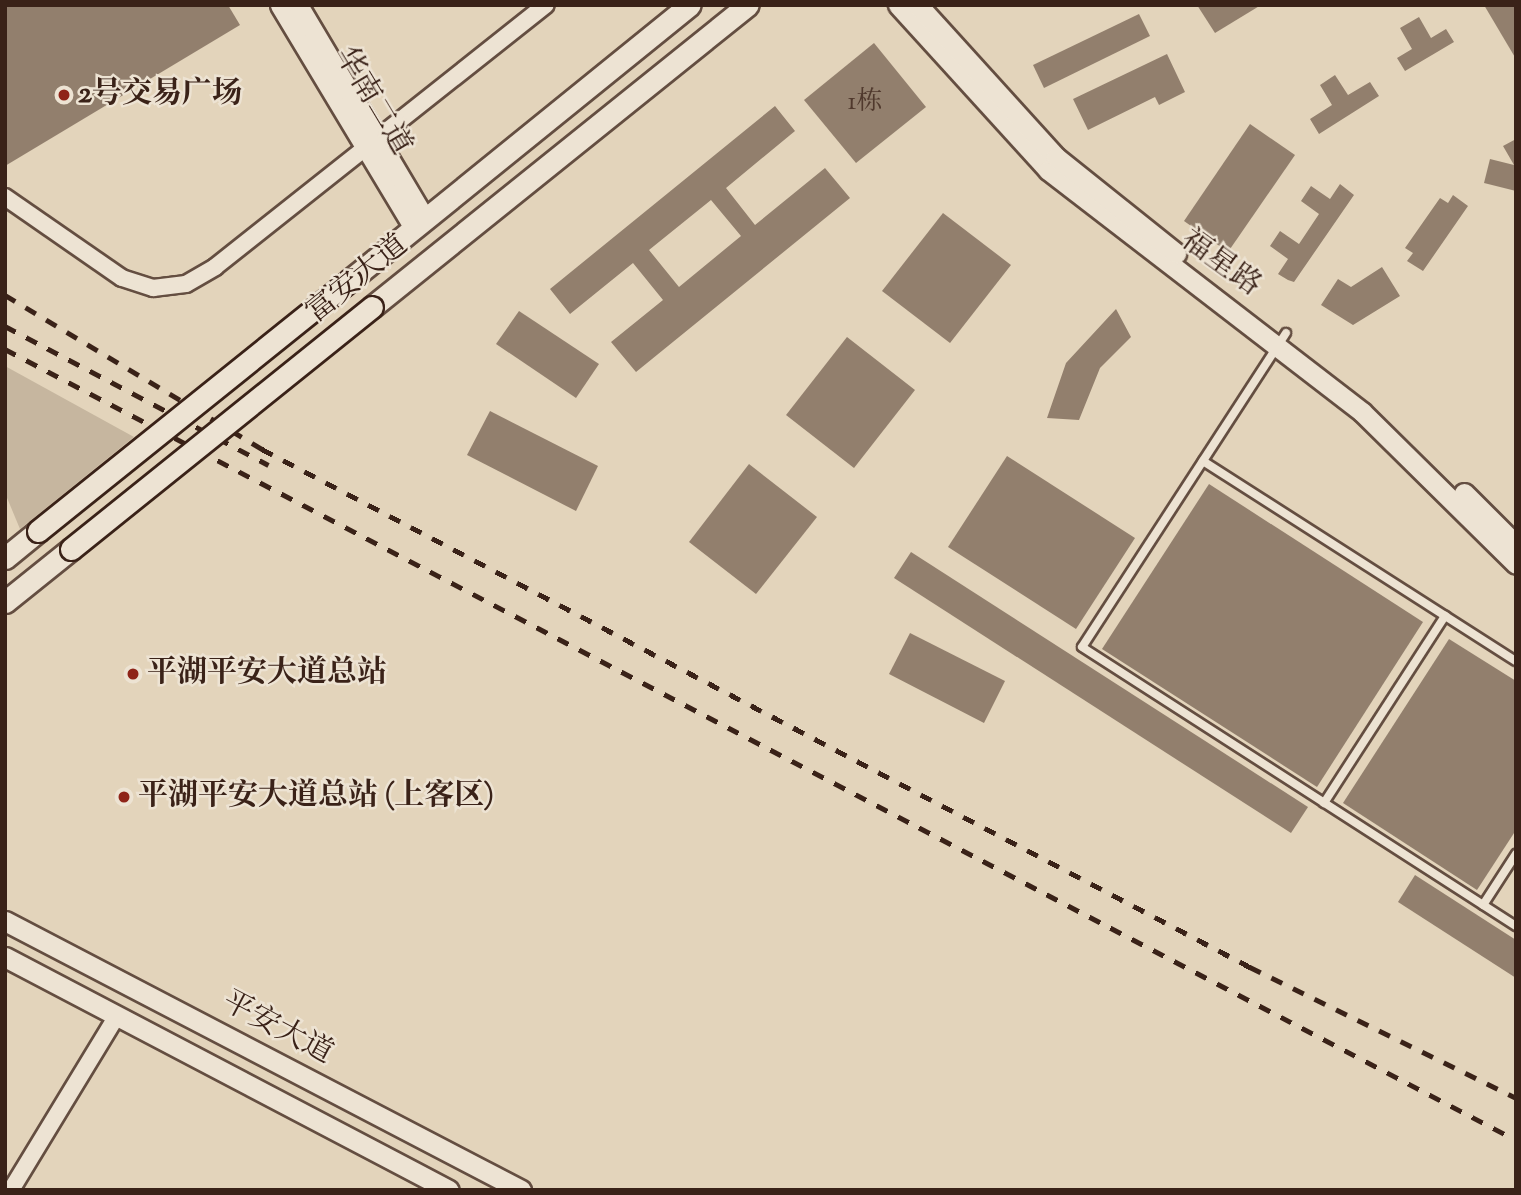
<!DOCTYPE html>
<html>
<head>
<meta charset="utf-8">
<style>
  body { margin:0 }
  #map { position:relative; width:1521px; height:1195px; overflow:hidden; background:#e3d4bb; font-family:"Sorts Mill Goudy","Noto Serif SC",serif }
  div>[style] { position:absolute }
  .green>* { inset:0; background:#c6b69f }
  .building>* { inset:0; background:#927f6d }
  .roads { filter:drop-shadow(2px 0 #644e41) drop-shadow(-2px 0 #644e41) drop-shadow(0 2px #644e41) drop-shadow(0 -2px #644e41) }
  .service>* { height:8px; margin:-4px; padding:0 4px; transform-origin:4px; border-radius:4px; background:#ede3d3 }
  .minor>* { height:16px; margin:-8px; padding:0 8px; transform-origin:8px; border-radius:8px; background:#ede3d3 }
  .tertiary>* { height:19px; margin:-9.5px; padding:0 9.5px; transform-origin:9.5px; border-radius:9.5px; background:#ede3d3 }
  .secondary>* { height:21px; margin:-10.5px; padding:0 10.5px; transform-origin:10.5px; border-radius:10.5px; background:#ede3d3 }
  .rail>* { height:4.5px; margin-top:-2.25px; transform-origin:0; background:repeating-linear-gradient(90deg,#3a2218 0 12px,transparent 0 24px) }
  .bridges { filter:drop-shadow(2px 0 #3a2218) drop-shadow(-2px 0 #3a2218) drop-shadow(0 2px #3a2218) drop-shadow(0 -2px #3a2218) }
  .secondary-bridge>* { height:21px; margin:-10.5px; padding:0 10.5px; transform-origin:10.5px; border-radius:10.5px; background:#ede3d3 }
  .dots>* { width:19px; height:19px; translate:-50% -50%; box-sizing:border-box; border:4px solid #ede3d3; border-radius:50% }
  span { translate:-50% -50%; white-space:nowrap; text-align:center; line-height:1.15; -webkit-text-stroke:5px #ede3d3; paint-order:stroke }
  .number-label { font-size:26px; color:#50392d }
  .number-label span { -webkit-text-stroke-width:0 }
  .poi-label { font-size:30px; color:#3a2218; font-weight:700 }
  .left { translate:0 -50%; text-align:left }
  .street-label { font-size:30px; color:#3a2218 }
  .frame { position:absolute; inset:0; border:7px solid #3a2218; pointer-events:none }
</style>
</head>
<body>
<div id="map">
  <div class="green">
    <i style="clip-path:polygon(5px 366px,134px 437px,20px 529px,5px 493px)"></i>
  </div>
  <div class="building">
    <i style="clip-path:polygon(5px 5px,228px 5px,240px 25px,5px 166px)"></i>
    <i style="clip-path:polygon(1197px 5px,1261px 5px,1215px 33px)"></i>
    <i style="clip-path:polygon(1484px 5px,1516px 5px,1516px 59px)"></i>
    <i style="clip-path:polygon(1139px 14px,1150px 36px,1044px 88px,1033px 65px)"></i>
    <i style="clip-path:polygon(1419px 17px,1431px 38px,1446px 29px,1454px 42px,1405px 71px,1397px 58px,1412px 49px,1400px 28px)"></i>
    <i style="clip-path:polygon(874px 43px,926px 107px,856px 163px,804px 100px)"></i>
    <i style="clip-path:polygon(1167px 54px,1185px 92px,1159px 105px,1155px 97px,1088px 130px,1073px 99px)"></i>
    <i style="clip-path:polygon(1335px 75px,1348px 95px,1370px 82px,1379px 96px,1319px 134px,1310px 119px,1332px 105px,1320px 85px)"></i>
    <i style="clip-path:polygon(evenodd,775px 106px,795px 131px,726px 188px,755px 225px,825px 168px,850px 198px,636px 372px,611px 342px,663px 300px,633px 263px,570px 314px,550px 289px,775px 106px,711px 200px,741px 236px,679px 287px,649px 250px,711px 200px)"></i>
    <i style="clip-path:polygon(1250px 124px,1295px 155px,1228px 252px,1184px 221px)"></i>
    <i style="clip-path:polygon(1516px 139px,1516px 191px,1484px 183px,1490px 159px,1514px 165px,1503px 146px)"></i>
    <i style="clip-path:polygon(1340px 184px,1354px 195px,1294px 282px,1288px 280px,1278px 274px,1288px 259px,1270px 246px,1280px 231px,1299px 244px,1319px 214px,1301px 201px,1311px 186px,1330px 199px)"></i>
    <i style="clip-path:polygon(1453px 195px,1468px 206px,1423px 271px,1407px 261px,1413px 253px,1405px 248px,1440px 198px,1448px 203px)"></i>
    <i style="clip-path:polygon(943px 213px,1011px 265px,950px 343px,882px 291px)"></i>
    <i style="clip-path:polygon(1382px 267px,1400px 296px,1353px 325px,1321px 305px,1338px 279px,1351px 287px)"></i>
    <i style="clip-path:polygon(1116px 309px,1131px 337px,1100px 368px,1079px 420px,1047px 418px,1066px 363px)"></i>
    <i style="clip-path:polygon(519px 311px,599px 364px,576px 398px,496px 344px)"></i>
    <i style="clip-path:polygon(847px 337px,915px 390px,854px 468px,786px 415px)"></i>
    <i style="clip-path:polygon(490px 411px,598px 466px,576px 511px,467px 455px)"></i>
    <i style="clip-path:polygon(1007px 456px,1135px 538px,1076px 629px,948px 547px)"></i>
    <i style="clip-path:polygon(749px 464px,817px 517px,756px 594px,689px 542px)"></i>
    <i style="clip-path:polygon(1209px 484px,1423px 622px,1317px 787px,1102px 649px)"></i>
    <i style="clip-path:polygon(911px 552px,1308px 807px,1291px 833px,894px 578px)"></i>
    <i style="clip-path:polygon(910px 633px,1005px 681px,984px 723px,889px 674px)"></i>
    <i style="clip-path:polygon(1449px 639px,1516px 681px,1516px 830px,1477px 890px,1343px 803px)"></i>
    <i style="clip-path:polygon(1415px 875px,1516px 940px,1516px 978px,1398px 902px)"></i>
  </div>
  <div class="roads">
    <div class="service">
      <i style="left:1286px;top:333px;width:374px;rotate:123deg"></i>
      <i style="left:1082px;top:647px;width:516px;rotate:32.74deg"></i>
      <i style="left:1203px;top:461px;width:371px;rotate:32.6deg"></i>
      <i style="left:1324px;top:803px;width:223px;rotate:-57.1deg"></i>
      <i style="left:1483px;top:905px;width:61px;rotate:-57.1deg"></i>
    </div>
    <div class="minor">
      <i style="left:5px;top:197px;width:142px;rotate:34.7deg"></i>
      <i style="left:122px;top:278px;width:33px;rotate:18deg"></i>
      <i style="left:153px;top:288px;width:33px;rotate:-7deg"></i>
      <i style="left:186px;top:284px;width:34px;rotate:-30deg"></i>
      <i style="left:215px;top:267px;width:422px;rotate:-38.4deg"></i>
      <i style="left:11px;top:1190px;width:204px;rotate:-58.7deg"></i>
    </div>
    <div class="tertiary">
      <i style="left:280px;top:5px;width:260px;rotate:59deg"></i>
      <i style="left:298px;top:5px;width:249px;rotate:59.3deg"></i>
      <i style="left:898px;top:5px;width:223px;rotate:47.7deg"></i>
      <i style="left:1048px;top:170px;width:396px;rotate:37.6deg"></i>
      <i style="left:1362px;top:412px;width:216px;rotate:44.6deg"></i>
      <i style="left:918px;top:5px;width:205px;rotate:47.8deg"></i>
      <i style="left:1056px;top:157px;width:154px;rotate:38.7deg"></i>
      <i style="left:1464px;top:493px;width:74px;rotate:45deg"></i>
      <i style="left:5px;top:921px;width:582px;rotate:27.53deg"></i>
      <i style="left:5px;top:957px;width:501px;rotate:27.69deg"></i>
    </div>
    <div class="secondary">
      <i style="left:350px;top:280px;width:437px;rotate:-39deg"></i>
      <i style="left:372px;top:307px;width:482px;rotate:-38.8deg"></i>
      <i style="left:5px;top:558px;width:43px;rotate:-39.3deg"></i>
      <i style="left:5px;top:602px;width:85px;rotate:-38.8deg"></i>
    </div>
  </div>
  <div class="rail">
    <i style="left:5px;top:295px;width:300px;rotate:30.9deg"></i>
    <i style="left:262px;top:449px;width:1116px;rotate:27.67deg"></i>
    <i style="left:1250px;top:967px;width:297px;rotate:26.2deg"></i>
    <i style="left:5px;top:326px;width:298px;rotate:27.8deg"></i>
    <i style="left:5px;top:349px;width:1706px;rotate:27.63deg"></i>
  </div>
  <div class="bridges">
    <div class="secondary-bridge">
      <i style="left:38px;top:531px;width:400px;rotate:-38.8deg"></i>
      <i style="left:71px;top:549px;width:386px;rotate:-38.8deg"></i>
    </div>
  </div>
  <div class="dots">
    <i style="left:64px;top:95px;background:#8f2418"></i>
    <i style="left:133px;top:674px;background:#8f2418"></i>
    <i style="left:124px;top:797px;background:#8f2418"></i>
  </div>
  <div class="number-label">
    <span style="left:865px;top:103px">1栋</span>
  </div>
  <div class="poi-label">
    <span class="left" style="left:78px;top:95px">2号交易广场</span>
    <span class="left" style="left:147px;top:674px">平湖平安大道总站</span>
    <span class="left" style="left:138px;top:797px">平湖平安大道总站 (上客区)</span>
  </div>
  <div class="street-label">
    <span style="left:372px;top:102px;rotate:59deg">华南二道</span>
    <span style="left:1220px;top:264px;rotate:36deg">福星路</span>
    <span style="left:358px;top:280px;rotate:-39deg">富安大道</span>
    <span style="left:277px;top:1029px;rotate:28deg">平安大道</span>
  </div>
  <div class="frame"></div>
</div>
</body>
</html>
